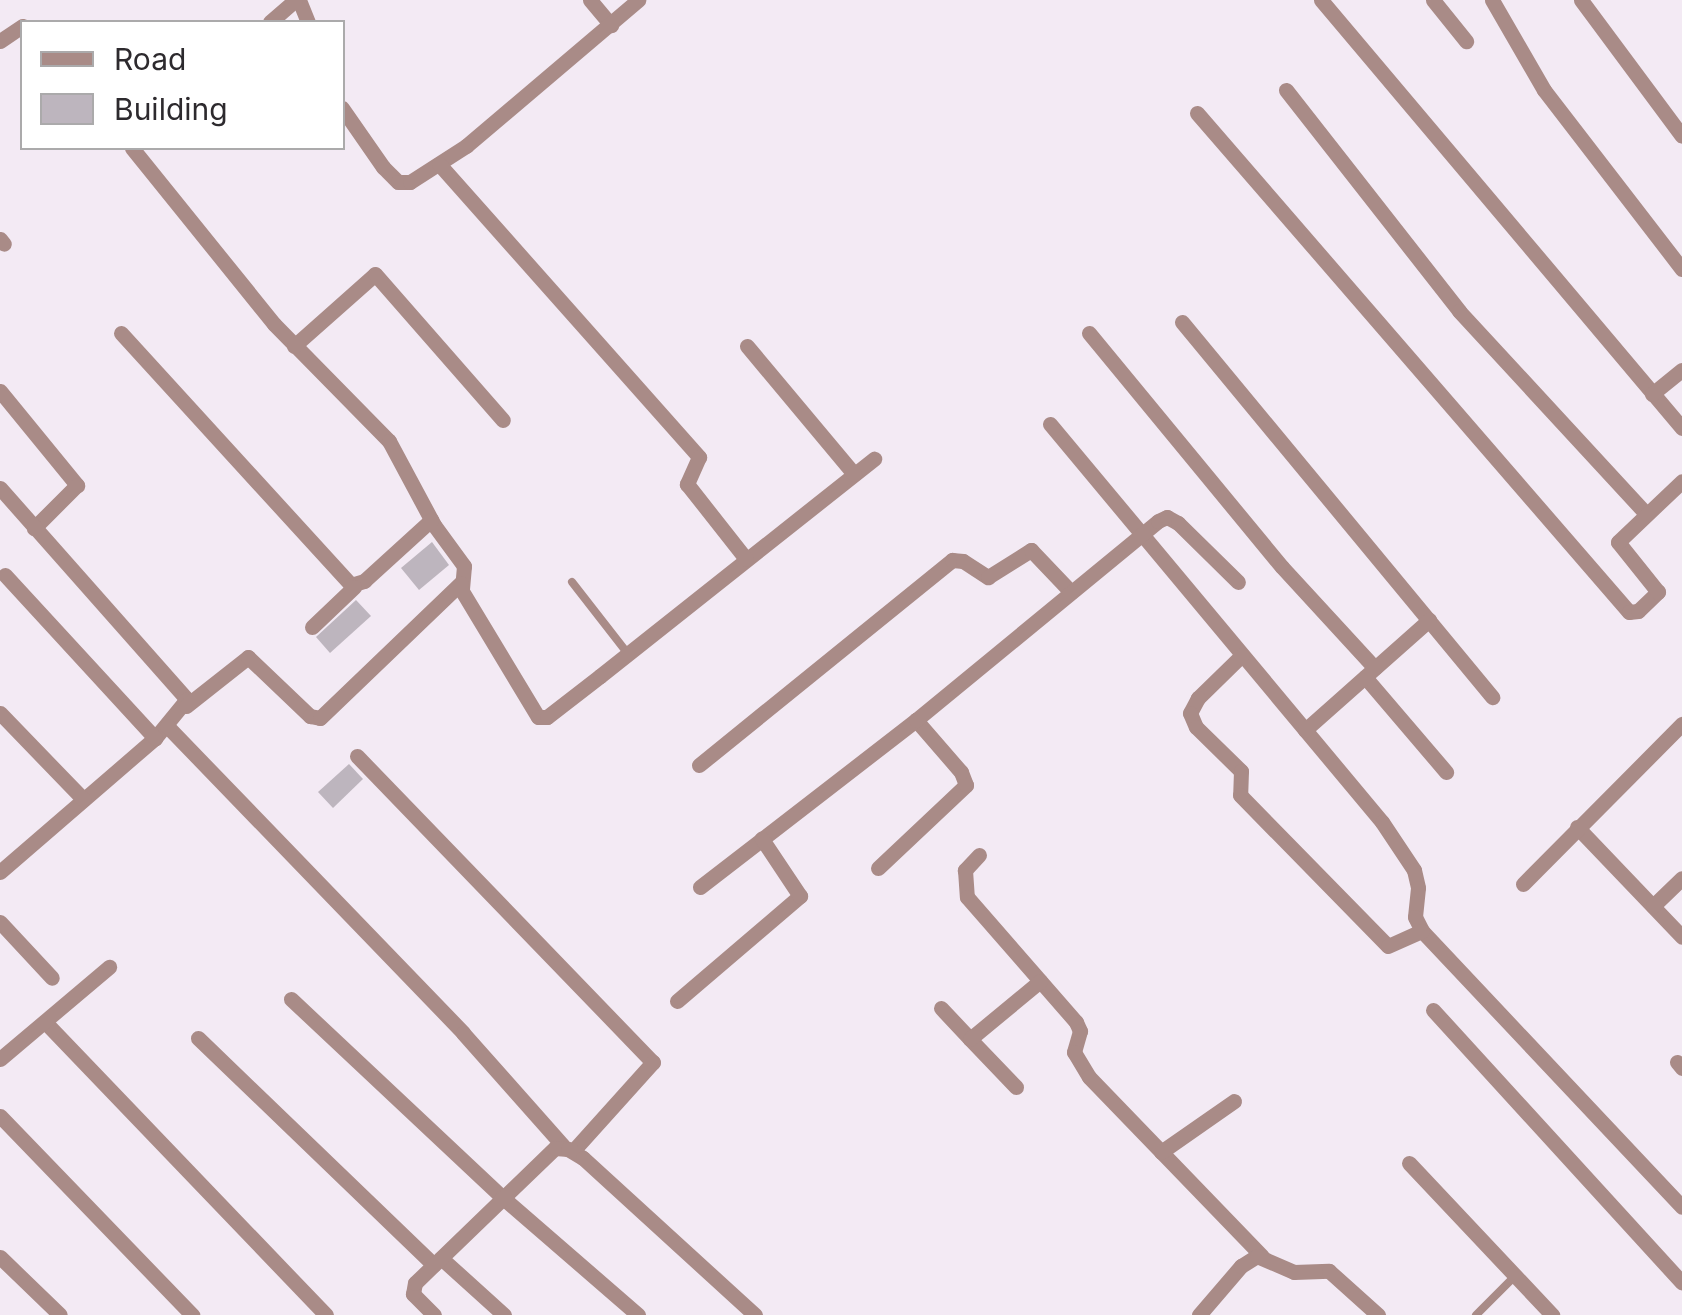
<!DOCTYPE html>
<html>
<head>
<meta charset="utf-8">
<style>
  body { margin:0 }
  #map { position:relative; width:1682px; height:1315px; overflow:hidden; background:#f3eaf4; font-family:Inter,sans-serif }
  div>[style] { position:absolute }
  .building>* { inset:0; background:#bdb5be }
  .service>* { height:8px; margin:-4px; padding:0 4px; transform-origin:4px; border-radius:4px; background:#a98b87 }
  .minor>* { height:15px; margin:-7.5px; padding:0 7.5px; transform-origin:7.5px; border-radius:7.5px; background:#a98b87 }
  span { translate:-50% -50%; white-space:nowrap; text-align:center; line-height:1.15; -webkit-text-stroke:10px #fff; paint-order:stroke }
  .legend { position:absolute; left:20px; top:20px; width:325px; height:130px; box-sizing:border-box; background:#fff; border:2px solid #abaaab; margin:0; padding:12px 18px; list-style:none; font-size:30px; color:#2d2a2e }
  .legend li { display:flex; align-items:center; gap:20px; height:50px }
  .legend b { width:50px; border:2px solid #abaaab }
</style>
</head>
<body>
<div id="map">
  <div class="building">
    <i style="clip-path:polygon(432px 542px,449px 565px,419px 590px,401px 568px)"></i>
    <i style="clip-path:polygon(356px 600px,371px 616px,330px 653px,316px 637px)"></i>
    <i style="clip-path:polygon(349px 764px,363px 779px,333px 808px,318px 792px)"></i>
  </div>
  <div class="service">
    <i style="left:572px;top:582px;width:91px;rotate:52.1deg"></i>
    <i style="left:1476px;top:1315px;width:55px;rotate:-45deg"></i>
  </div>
  <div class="minor">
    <i style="left:299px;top:0;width:24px;rotate:68deg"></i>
    <i style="left:590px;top:0;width:33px;rotate:50deg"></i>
    <i style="left:1321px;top:0;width:560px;rotate:49.85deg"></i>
    <i style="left:1433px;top:0;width:53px;rotate:51.2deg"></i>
    <i style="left:1492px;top:0;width:104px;rotate:60deg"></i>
    <i style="left:1544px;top:90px;width:226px;rotate:52.4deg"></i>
    <i style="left:1581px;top:0;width:169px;rotate:53.4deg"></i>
    <i style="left:270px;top:22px;width:33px;rotate:-41deg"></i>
    <i style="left:0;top:41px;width:27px;rotate:-34deg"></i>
    <i style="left:1286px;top:90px;width:281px;rotate:51.9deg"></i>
    <i style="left:1459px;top:311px;width:276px;rotate:47.3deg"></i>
    <i style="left:342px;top:108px;width:72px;rotate:55.2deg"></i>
    <i style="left:383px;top:167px;width:21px;rotate:45deg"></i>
    <i style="left:398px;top:182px;width:12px"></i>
    <i style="left:410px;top:182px;width:67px;rotate:-32.7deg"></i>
    <i style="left:466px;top:146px;width:226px;rotate:-40.3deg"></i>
    <i style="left:1197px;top:113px;width:660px;rotate:49.12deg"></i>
    <i style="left:1629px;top:612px;width:9px;rotate:-6deg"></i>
    <i style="left:1638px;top:611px;width:28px;rotate:-44deg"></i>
    <i style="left:1658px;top:592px;width:64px;rotate:-128.7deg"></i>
    <i style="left:1618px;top:542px;width:88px;rotate:-43.6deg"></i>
    <i style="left:132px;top:148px;width:226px;rotate:51.1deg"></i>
    <i style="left:274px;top:324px;width:164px;rotate:45.5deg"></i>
    <i style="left:389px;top:441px;width:95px;rotate:61.8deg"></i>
    <i style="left:434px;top:525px;width:51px;rotate:53.8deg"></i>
    <i style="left:464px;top:566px;width:25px;rotate:95deg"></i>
    <i style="left:462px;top:591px;width:147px;rotate:58.9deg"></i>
    <i style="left:538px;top:717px;width:9px"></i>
    <i style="left:547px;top:717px;width:67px;rotate:-37.7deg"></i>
    <i style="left:600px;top:676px;width:350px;rotate:-38.4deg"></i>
    <i style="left:439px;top:164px;width:392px;rotate:48.4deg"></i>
    <i style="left:699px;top:457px;width:30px;rotate:114deg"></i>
    <i style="left:687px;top:484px;width:95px;rotate:51.8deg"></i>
    <i style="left:0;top:239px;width:6px;rotate:51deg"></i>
    <i style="left:1182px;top:322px;width:487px;rotate:50.4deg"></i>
    <i style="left:121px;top:333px;width:341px;rotate:47.6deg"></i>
    <i style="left:351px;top:585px;width:14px;rotate:-17deg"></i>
    <i style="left:364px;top:581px;width:91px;rotate:-42.3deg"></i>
    <i style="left:1089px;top:333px;width:303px;rotate:50.5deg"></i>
    <i style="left:1282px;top:567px;width:137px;rotate:47.4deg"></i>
    <i style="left:294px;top:346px;width:108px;rotate:-41.6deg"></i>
    <i style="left:375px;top:274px;width:194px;rotate:48.8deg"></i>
    <i style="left:747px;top:346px;width:167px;rotate:50.1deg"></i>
    <i style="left:0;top:391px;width:122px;rotate:50.7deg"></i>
    <i style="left:77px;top:485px;width:61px;rotate:135deg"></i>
    <i style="left:1652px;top:394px;width:38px;rotate:-39deg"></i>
    <i style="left:1050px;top:424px;width:518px;rotate:50.17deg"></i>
    <i style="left:1382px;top:822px;width:58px;rotate:56.3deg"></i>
    <i style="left:1414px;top:870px;width:18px;rotate:77deg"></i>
    <i style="left:1418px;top:888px;width:29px;rotate:96deg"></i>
    <i style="left:1415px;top:917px;width:16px;rotate:63deg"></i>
    <i style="left:1422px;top:931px;width:379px;rotate:46.7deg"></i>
    <i style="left:0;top:488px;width:282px;rotate:48.5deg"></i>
    <i style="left:187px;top:699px;width:50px;rotate:129.4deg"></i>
    <i style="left:155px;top:738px;width:205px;rotate:139.2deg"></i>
    <i style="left:5px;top:575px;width:222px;rotate:47.4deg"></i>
    <i style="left:312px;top:627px;width:58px;rotate:-43.6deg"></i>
    <i style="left:1242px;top:655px;width:62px;rotate:135.7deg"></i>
    <i style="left:1198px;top:698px;width:17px;rotate:118deg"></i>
    <i style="left:1190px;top:713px;width:15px;rotate:67deg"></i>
    <i style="left:1196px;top:727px;width:63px;rotate:44.4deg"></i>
    <i style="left:1241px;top:771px;width:24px;rotate:92deg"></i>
    <i style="left:1240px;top:795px;width:211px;rotate:45.6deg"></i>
    <i style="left:1388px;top:946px;width:37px;rotate:-24deg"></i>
    <i style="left:1365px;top:677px;width:125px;rotate:49.5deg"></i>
    <i style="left:186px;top:706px;width:79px;rotate:-38.3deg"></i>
    <i style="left:248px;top:657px;width:86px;rotate:43.6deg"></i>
    <i style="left:310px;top:716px;width:10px;rotate:11deg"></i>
    <i style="left:320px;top:718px;width:195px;rotate:-43.8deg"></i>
    <i style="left:0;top:713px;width:120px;rotate:46deg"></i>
    <i style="left:167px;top:726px;width:426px;rotate:46deg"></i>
    <i style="left:463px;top:1033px;width:154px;rotate:48.4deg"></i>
    <i style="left:1305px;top:730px;width:166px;rotate:-41.6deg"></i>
    <i style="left:357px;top:756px;width:426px;rotate:46deg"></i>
    <i style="left:653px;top:1062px;width:120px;rotate:132deg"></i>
    <i style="left:699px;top:765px;width:326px;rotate:-39deg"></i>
    <i style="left:952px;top:560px;width:11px;rotate:5deg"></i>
    <i style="left:963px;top:561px;width:30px;rotate:33deg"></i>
    <i style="left:988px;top:577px;width:51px;rotate:-32.1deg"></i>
    <i style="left:1031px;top:550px;width:58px;rotate:46.4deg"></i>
    <i style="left:1577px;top:827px;width:152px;rotate:46.3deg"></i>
    <i style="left:979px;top:855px;width:21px;rotate:133deg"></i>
    <i style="left:965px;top:870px;width:27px;rotate:86deg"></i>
    <i style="left:967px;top:897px;width:166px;rotate:48.9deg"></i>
    <i style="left:1076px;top:1022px;width:10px;rotate:66deg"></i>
    <i style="left:1080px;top:1031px;width:22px;rotate:106deg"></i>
    <i style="left:1074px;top:1052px;width:29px;rotate:59deg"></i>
    <i style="left:1089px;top:1077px;width:249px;rotate:46deg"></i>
    <i style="left:878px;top:868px;width:121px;rotate:-43.3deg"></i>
    <i style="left:966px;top:785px;width:14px;rotate:-111deg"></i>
    <i style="left:961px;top:772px;width:69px;rotate:-130.9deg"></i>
    <i style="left:1523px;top:884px;width:226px;rotate:-45.2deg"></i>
    <i style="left:700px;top:887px;width:273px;rotate:-37.7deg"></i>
    <i style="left:916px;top:720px;width:313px;rotate:-39.4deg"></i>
    <i style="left:1158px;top:521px;width:10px;rotate:-24deg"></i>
    <i style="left:1167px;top:517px;width:13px;rotate:29deg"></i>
    <i style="left:1178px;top:523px;width:84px;rotate:44.5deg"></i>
    <i style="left:1653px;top:906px;width:40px;rotate:-44deg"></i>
    <i style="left:0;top:922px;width:76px;rotate:47.1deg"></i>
    <i style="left:291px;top:999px;width:289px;rotate:43.2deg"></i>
    <i style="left:502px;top:1197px;width:180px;rotate:40.9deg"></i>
    <i style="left:677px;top:1001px;width:162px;rotate:-40.5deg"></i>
    <i style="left:800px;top:896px;width:69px;rotate:-123.7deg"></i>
    <i style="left:941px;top:1008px;width:42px;rotate:46.9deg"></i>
    <i style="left:1433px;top:1010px;width:369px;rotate:47.6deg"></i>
    <i style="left:45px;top:1022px;width:406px;rotate:46.2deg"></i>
    <i style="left:198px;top:1038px;width:327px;rotate:43.9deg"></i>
    <i style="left:0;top:1059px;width:143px;rotate:-40.2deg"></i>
    <i style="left:1677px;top:1062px;width:8px;rotate:50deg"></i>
    <i style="left:1016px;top:1087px;width:66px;rotate:-133.8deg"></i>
    <i style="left:970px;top:1039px;width:91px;rotate:-39.6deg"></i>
    <i style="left:0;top:1116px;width:277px;rotate:46deg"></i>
    <i style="left:1161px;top:1152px;width:89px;rotate:-34.9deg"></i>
    <i style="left:1409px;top:1163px;width:209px;rotate:46.7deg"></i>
    <i style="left:0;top:1257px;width:83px;rotate:44deg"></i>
    <i style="left:441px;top:1258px;width:85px;rotate:42.1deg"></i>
    <i style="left:434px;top:1315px;width:30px;rotate:-135deg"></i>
    <i style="left:413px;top:1294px;width:11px;rotate:-80deg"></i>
    <i style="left:415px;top:1283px;width:194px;rotate:-44deg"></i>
    <i style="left:555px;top:1148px;width:13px;rotate:4deg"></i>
    <i style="left:568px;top:1149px;width:17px;rotate:31deg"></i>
    <i style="left:583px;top:1158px;width:233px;rotate:42.4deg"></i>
    <i style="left:1199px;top:1315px;width:65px;rotate:-49.4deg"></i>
    <i style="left:1241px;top:1266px;width:19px;rotate:-32deg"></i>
    <i style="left:1257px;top:1256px;width:40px;rotate:23.4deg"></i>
    <i style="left:1294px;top:1272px;width:35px;rotate:-2deg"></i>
    <i style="left:1329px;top:1271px;width:66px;rotate:41.9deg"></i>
  </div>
  <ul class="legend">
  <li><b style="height:12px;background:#a98b87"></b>Road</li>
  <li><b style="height:28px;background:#bdb5be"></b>Building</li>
  </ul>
</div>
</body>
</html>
